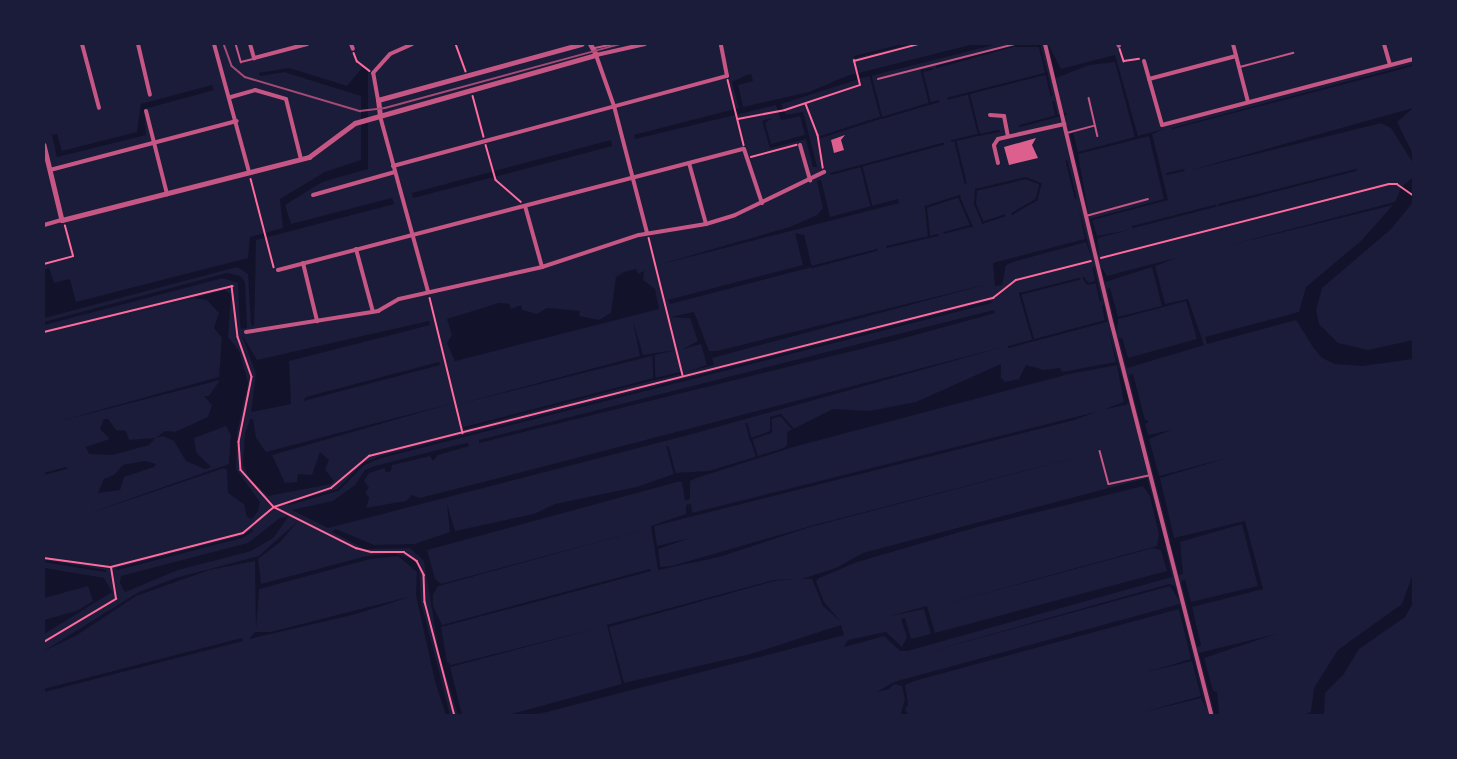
<!DOCTYPE html>
<html>
<head>
<meta charset="utf-8">
<style>
  body { margin:0 }
  #map { position:relative; width:1457px; height:759px; overflow:hidden; background:#1b1b3a; font-family:Ubuntu,sans-serif }
  div>[style] { position:absolute }
  .water>* { inset:0; background:#12122b }
  .stream>* { height:1.5px; margin:-0.75px; padding:0 0.75px; transform-origin:0.75px; border-radius:0.75px; background:#12122b }
  .building>* { inset:0; background:#dd5f8e }
  .path>* { height:1.5px; margin:-0.75px; padding:0 0.75px; transform-origin:0.75px; border-radius:0.75px; background:#ff6b9d }
  .service>* { height:1.5px; margin:-0.75px; padding:0 0.75px; transform-origin:0.75px; border-radius:0.75px; background:#c65784 }
  .minor>* { height:4px; margin:-2px; padding:0 2px; transform-origin:2px; border-radius:2px; background:#c65784 }
  .tertiary>* { height:4.5px; margin:-2.25px; padding:0 2.25px; transform-origin:2.25px; border-radius:2.25px; background:#c65784 }
  .tram>* { height:1.5px; margin:-0.75px; padding:0 0.75px; transform-origin:0.75px; border-radius:0.75px; background:#a44b75 }
  span { translate:-50% -50%; white-space:nowrap; text-align:center; line-height:1.15; -webkit-text-stroke:4.5px #1b1b3a; paint-order:stroke }
  .frame { position:absolute; inset:0; border:45px solid #1b1b3a; pointer-events:none }
</style>
</head>
<body>
<div id="map">
  <div class="water">
    <i style="clip-path:polygon(974px 44px,997px 44px,862px 78px,781px 104px,786px 115px,803px 112px,817px 167px,813px 167px,806px 139px,770px 148px,762px 121px,772px 118px,765px 123px,771px 144px,805px 135px,800px 116px,781px 120px,776px 105px,635px 139px,634px 135px,739px 108px,732px 82px,747px 75px,751px 74px,753px 81px,738px 85px,743px 107px,809px 92px,847px 76px)"></i>
    <i style="clip-path:polygon(1048px 44px,1061px 69px,1115px 55px,1138px 136px,1164px 129px,1152px 134px,1168px 200px,1092px 220px,1097px 236px,1129px 230px,1097px 238px,1099px 256px,1090px 219px,1164px 199px,1149px 136px,1078px 154px,1088px 212px,1070px 134px,1073px 133px,1078px 152px,1135px 137px,1115px 62px,1089px 65px,1056px 78px)"></i>
    <i style="clip-path:polygon(1413px 64px,1413px 66px,1172px 129px,1172px 128px)"></i>
    <i style="clip-path:polygon(363px 67px,368px 70px,368px 169px,322px 182px,285px 205px,291px 224px,392px 198px,394px 204px,256px 240px,254px 326px,251px 325px,248px 274px,237px 267px,44px 318px,44px 270px,49px 268px,54px 283px,70px 279px,76px 302px,248px 258px,250px 237px,283px 228px,280px 199px,325px 172px,361px 160px,361px 96px,284px 72px,260px 76px,259px 73px,289px 68px,347px 86px)"></i>
    <i style="clip-path:polygon(212px 85px,214px 90px,144px 109px,146px 135px,57px 157px,52px 135px,57px 134px,62px 151px,137px 132px,141px 104px)"></i>
    <i style="clip-path:polygon(1413px 108px,1397px 122px,1413px 154px,1413px 163px,1391px 128px,1381px 123px,1191px 170px)"></i>
    <i style="clip-path:polygon(611px 140px,612px 146px,413px 198px,412px 193px)"></i>
    <i style="clip-path:polygon(1413px 177px,1413px 202px,1391px 229px,1322px 288px,1316px 310px,1319px 324px,1338px 343px,1368px 350px,1413px 340px,1413px 359px,1362px 366px,1335px 364px,1322px 358px,1313px 347px,1296px 320px,1207px 344px,1205px 337px,1299px 312px,1306px 287px,1361px 241px,1393px 205px,1230px 245px,1395px 202px,1401px 188px)"></i>
    <i style="clip-path:polygon(821px 180px,830px 217px,898px 199px,899px 203px,658px 265px,790px 227px,817px 215px,823px 208px,817px 181px)"></i>
    <i style="clip-path:polygon(1079px 208px,1092px 259px,1086px 242px,1016px 261px,1006px 265px,1002px 285px,995px 286px,993px 263px,1085px 239px)"></i>
    <i style="clip-path:polygon(795px 233px,804px 235px,812px 267px,670px 304px,668px 300px,803px 265px)"></i>
    <i style="clip-path:polygon(1176px 258px,1155px 266px,1165px 304px,1188px 299px,1204px 345px,1127px 368px,1119px 339px,1122px 338px,1128px 358px,1197px 339px,1186px 301px,1118px 319px,1117px 332px,1107px 289px,1110px 288px,1118px 317px,1162px 306px,1152px 267px,1105px 282px,1101px 267px,1107px 276px)"></i>
    <i style="clip-path:polygon(636px 269px,638px 274px,644px 271px,643px 280px,655px 289px,659px 309px,455px 361px,447px 343px,452px 335px,447px 319px,499px 303px,509px 304px,511px 309px,521px 305px,522px 310px,537px 314px,547px 308px,580px 311px,579px 316px,599px 320px,611px 313px,616px 277px,625px 272px,612px 275px)"></i>
    <i style="clip-path:polygon(227px 273px,240px 276px,245px 282px,247px 328px,241px 329px,240px 324px,238px 283px,223px 278px,44px 325px,44px 322px)"></i>
    <i style="clip-path:polygon(988px 284px,712px 358px,714px 365px,687px 372px,707px 365px,701px 344px,683px 349px,698px 341px,690px 318px,671px 317px,694px 312px,709px 351px,717px 351px)"></i>
    <i style="clip-path:polygon(225px 290px,231px 294px,228px 337px,239px 351px,248px 383px,237px 433px,236px 469px,260px 502px,258px 511px,252px 519px,247px 517px,244px 504px,228px 493px,227px 470px,224px 468px,87px 514px,229px 464px,231px 435px,226px 426px,194px 438px,196px 452px,211px 467px,205px 469px,186px 461px,174px 441px,163px 436px,156px 438px,165px 431px,175px 432px,208px 417px,212px 405px,204px 396px,209px 396px,220px 380px,60px 421px,219px 377px,222px 338px,214px 328px,219px 313px,207px 300px,194px 298px,44px 336px)"></i>
    <i style="clip-path:polygon(994px 310px,995px 313px,893px 341px,479px 443px,479px 440px)"></i>
    <i style="clip-path:polygon(429px 321px,430px 325px,289px 361px,291px 404px,251px 412px,256px 374px,242px 335px,257px 360px)"></i>
    <i style="clip-path:polygon(633px 321px,643px 355px,675px 350px,459px 404px,640px 356px)"></i>
    <i style="clip-path:polygon(1109px 332px,1129px 402px,1126px 405px,1105px 409px,1124px 402px,1117px 365px,1069px 374px,793px 447px,696px 478px,690px 481px,690px 499px,685px 500px,682px 482px,677px 482px,427px 550px,435px 579px,441px 584px,646px 529px,438px 586px,433px 594px,433px 606px,442px 625px,650px 569px,651px 571px,441px 627px,447px 662px,451px 665px,598px 628px,450px 667px,462px 715px,458px 715px,439px 652px,424px 561px,410px 548px,365px 549px,332px 532px,336px 529px,374px 545px,415px 544px,450px 532px,447px 504px,455px 531px,534px 514px,555px 504px,637px 487px,677px 473px,709px 471px,784px 448px,787px 445px,787px 432px,833px 409px,870px 411px,916px 402px,1001px 364px,1001px 378px,1005px 382px,1019px 379px,1026px 365px,1044px 370px,1060px 368px,1062px 372px,1116px 362px)"></i>
    <i style="clip-path:polygon(1003px 347px,692px 434px,328px 528px,292px 510px,333px 501px,355px 485px,365px 470px,375px 466px,458px 445px,468px 443px,469px 446px,438px 455px,433px 461px,430px 456px,392px 465px,391px 471px,386px 472px,385px 468px,369px 473px,364px 481px,369px 488px,365px 492px,369px 498px,366px 508px,406px 501px,412px 495px,420px 498px,503px 477px)"></i>
    <i style="clip-path:polygon(439px 362px,440px 365px,303px 401px,306px 397px)"></i>
    <i style="clip-path:polygon(1133px 374px,1145px 420px,1149px 421px,1145px 424px,1148px 435px,1171px 430px,1149px 439px,1159px 476px,1227px 458px,1160px 478px,1174px 538px,1245px 521px,1263px 589px,1192px 607px,1201px 646px,1197px 647px,1181px 581px,1185px 580px,1191px 602px,1258px 586px,1242px 524px,1180px 542px,1183px 574px,1179px 575px,1171px 544px,1165px 546px,1172px 577px,907px 651px,900px 651px,884px 636px,844px 647px,848px 640px,886px 632px,902px 647px,907px 637px,901px 619px,905px 618px,911px 639px,931px 634px,924px 609px,890px 616px,927px 606px,935px 633px,1167px 571px,1161px 550px,1153px 548px,934px 607px,1157px 546px,1159px 534px,1150px 496px,1143px 486px,977px 527px,857px 562px,819px 578px,816px 581px,824px 602px,840px 621px,823px 606px,812px 579px,802px 579px,836px 568px,863px 553px,1147px 478px,1165px 543px,1171px 542px,1135px 402px,1129px 375px)"></i>
    <i style="clip-path:polygon(453px 403px,272px 455px,285px 483px,297px 482px,298px 474px,312px 475px,320px 452px,329px 460px,325px 470px,334px 481px,331px 484px,268px 496px,250px 479px,243px 465px,245px 434px,250px 419px,253px 419px,256px 438px,266px 452px)"></i>
    <i style="clip-path:polygon(1096px 412px,1074px 420px,654px 526px,657px 546px,690px 538px,658px 549px,660px 567px,672px 566px,818px 524px,1098px 452px,810px 527px,719px 557px,658px 570px,651px 526px,686px 514px,686px 505px,691px 504px,692px 513px)"></i>
    <i style="clip-path:polygon(104px 419px,108px 419px,116px 430px,126px 431px,129px 440px,155px 438px,149px 445px,112px 455px,89px 454px,86px 447px,110px 439px,100px 429px)"></i>
    <i style="clip-path:polygon(145px 461px,156px 464px,154px 467px,124px 477px,120px 490px,98px 493px,104px 479px,114px 475px,123px 465px)"></i>
    <i style="clip-path:polygon(289px 516px,273px 538px,251px 551px,178px 570px,125px 592px,120px 583px,121px 576px,248px 543px,280px 518px)"></i>
    <i style="clip-path:polygon(298px 521px,280px 542px,258px 559px,261px 584px,367px 556px,394px 553px,413px 559px,419px 569px,421px 602px,450px 715px,446px 715px,435px 681px,416px 595px,417px 572px,398px 556px,370px 559px,259px 589px,256px 628px,255px 561px,209px 570px,136px 596px,77px 635px,44px 651px,139px 592px,176px 578px,259px 556px)"></i>
    <i style="clip-path:polygon(44px 568px,104px 578px,112px 592px,44px 634px,44px 620px,77px 611px,93px 601px,88px 586px,44px 598px)"></i>
    <i style="clip-path:polygon(1413px 574px,1413px 603px,1405px 617px,1359px 649px,1343px 675px,1325px 693px,1324px 715px,1303px 715px,1311px 712px,1314px 688px,1338px 650px,1402px 604px)"></i>
    <i style="clip-path:polygon(797px 579px,774px 581px,609px 627px,624px 683px,751px 654px,841px 625px,844px 635px,535px 715px,508px 715px,622px 684px,607px 625px,774px 580px)"></i>
    <i style="clip-path:polygon(1169px 584px,1175px 586px,1179px 600px,1170px 586px,932px 651px)"></i>
    <i style="clip-path:polygon(412px 596px,356px 614px,249px 639px,255px 632px,271px 632px)"></i>
    <i style="clip-path:polygon(1180px 604px,1206px 709px,1201px 698px,1144px 712px,1201px 696px,1192px 661px,1147px 672px,1191px 659px,1179px 609px,914px 681px,905px 685px,908px 704px,905px 710px,909px 715px,901px 714px,905px 699px,902px 686px,894px 684px,889px 689px,877px 692px,894px 682px)"></i>
    <i style="clip-path:polygon(1276px 634px,1204px 658px,1213px 691px,1217px 692px,1219px 715px,1215px 715px,1199px 653px)"></i>
    <i style="clip-path:polygon(242px 638px,243px 641px,44px 692px,44px 689px)"></i>
  </div>
  <div class="stream">
    <i style="left:855px;top:57px;width:54px;rotate:-14deg"></i>
    <i style="left:937px;top:67px;width:79px;rotate:-15.4deg"></i>
    <i style="left:1013px;top:46px;width:27px"></i>
    <i style="left:1040px;top:46px;width:29px;rotate:76deg"></i>
    <i style="left:1047px;top:74px;width:101px;rotate:165.7deg"></i>
    <i style="left:1047px;top:74px;width:22px;rotate:77deg"></i>
    <i style="left:871px;top:76px;width:43px;rotate:75.3deg"></i>
    <i style="left:882px;top:118px;width:59px;rotate:-16.6deg"></i>
    <i style="left:1054px;top:102px;width:14px;rotate:78deg"></i>
    <i style="left:930px;top:104px;width:34px;rotate:-104deg"></i>
    <i style="left:922px;top:71px;width:10px;rotate:-11deg"></i>
    <i style="left:1020px;top:126px;width:47px;rotate:-14.9deg"></i>
    <i style="left:979px;top:135px;width:20px;rotate:-11deg"></i>
    <i style="left:821px;top:137px;width:62px;rotate:-17.9deg"></i>
    <i style="left:952px;top:141px;width:28px;rotate:-13deg"></i>
    <i style="left:979px;top:135px;width:41px;rotate:-104deg"></i>
    <i style="left:956px;top:142px;width:42px;rotate:76.3deg"></i>
    <i style="left:1067px;top:161px;width:38px;rotate:76deg"></i>
    <i style="left:862px;top:167px;width:41px;rotate:76deg"></i>
    <i style="left:831px;top:174px;width:116px;rotate:-15deg"></i>
    <i style="left:1167px;top:174px;width:17px;rotate:-13deg"></i>
    <i style="left:1219px;top:205px;width:141px;rotate:-14.3deg"></i>
    <i style="left:1005px;top:216px;width:23px;rotate:162deg"></i>
    <i style="left:983px;top:223px;width:21px;rotate:-113deg"></i>
    <i style="left:975px;top:204px;width:14px;rotate:-86deg"></i>
    <i style="left:976px;top:190px;width:51px;rotate:-13.5deg"></i>
    <i style="left:1026px;top:178px;width:16px;rotate:22deg"></i>
    <i style="left:1041px;top:184px;width:16px;rotate:104deg"></i>
    <i style="left:1037px;top:200px;width:28px;rotate:150deg"></i>
    <i style="left:1133px;top:227px;width:85px;rotate:-14.4deg"></i>
    <i style="left:929px;top:237px;width:30px;rotate:-96deg"></i>
    <i style="left:926px;top:207px;width:35px;rotate:-18deg"></i>
    <i style="left:959px;top:196px;width:33px;rotate:67deg"></i>
    <i style="left:972px;top:226px;width:28px;rotate:165deg"></i>
    <i style="left:887px;top:247px;width:52px;rotate:-13.2deg"></i>
    <i style="left:812px;top:267px;width:67px;rotate:-14.7deg"></i>
    <i style="left:1094px;top:268px;width:33px;rotate:78deg"></i>
    <i style="left:1084px;top:278px;width:7px;rotate:56deg"></i>
    <i style="left:1088px;top:284px;width:8px;rotate:-14deg"></i>
    <i style="left:1033px;top:339px;width:47px;rotate:-106.1deg"></i>
    <i style="left:1020px;top:294px;width:61px;rotate:-14.3deg"></i>
    <i style="left:1009px;top:347px;width:100px;rotate:-15deg"></i>
    <i style="left:1106px;top:321px;width:15px;rotate:-101deg"></i>
    <i style="left:654px;top:355px;width:24px;rotate:88deg"></i>
    <i style="left:655px;top:379px;width:28px;rotate:-13deg"></i>
    <i style="left:747px;top:424px;width:16px;rotate:75deg"></i>
    <i style="left:465px;top:428px;width:196px;rotate:-14.5deg"></i>
    <i style="left:668px;top:447px;width:28px;rotate:75deg"></i>
    <i style="left:757px;top:457px;width:19px;rotate:-108deg"></i>
    <i style="left:751px;top:439px;width:21px;rotate:-19deg"></i>
    <i style="left:771px;top:432px;width:14px;rotate:-90deg"></i>
    <i style="left:771px;top:418px;width:10px;rotate:-17deg"></i>
    <i style="left:781px;top:415px;width:18px;rotate:49deg"></i>
    <i style="left:44px;top:474px;width:23px;rotate:-15deg"></i>
    <i style="left:289px;top:504px;width:51px;rotate:-15.9deg"></i>
    <i style="left:338px;top:490px;width:37px;rotate:-45deg"></i>
    <i style="left:364px;top:464px;width:18px;rotate:-22deg"></i>
    <i style="left:381px;top:457px;width:629px;rotate:-14.26deg"></i>
    <i style="left:44px;top:561px;width:62px;rotate:9.3deg"></i>
    <i style="left:117px;top:569px;width:129px;rotate:-14.4deg"></i>
    <i style="left:242px;top:537px;width:12px;rotate:-31deg"></i>
  </div>
  <div class="building">
    <i style="clip-path:polygon(845px 135px,841px 140px,844px 150px,834px 153px,831px 140px)"></i>
    <i style="clip-path:polygon(1036px 138px,1032px 145px,1038px 158px,1009px 165px,1004px 147px)"></i>
  </div>
  <div class="path">
    <i style="left:456px;top:44px;width:29px;rotate:70deg"></i>
    <i style="left:1120px;top:49px;width:13px;rotate:72deg"></i>
    <i style="left:1124px;top:61px;width:15px;rotate:-8deg"></i>
    <i style="left:354px;top:53px;width:9px;rotate:69deg"></i>
    <i style="left:357px;top:61px;width:16px;rotate:38deg"></i>
    <i style="left:728px;top:80px;width:67px;rotate:76.2deg"></i>
    <i style="left:473px;top:96px;width:42px;rotate:75deg"></i>
    <i style="left:806px;top:104px;width:33px;rotate:69deg"></i>
    <i style="left:818px;top:135px;width:33px;rotate:81deg"></i>
    <i style="left:738px;top:119px;width:48px;rotate:-10.8deg"></i>
    <i style="left:785px;top:110px;width:79px;rotate:-18.4deg"></i>
    <i style="left:860px;top:85px;width:25px;rotate:-104deg"></i>
    <i style="left:854px;top:61px;width:67px;rotate:-14.7deg"></i>
    <i style="left:486px;top:145px;width:36px;rotate:74deg"></i>
    <i style="left:496px;top:180px;width:33px;rotate:41deg"></i>
    <i style="left:751px;top:157px;width:47px;rotate:-14.9deg"></i>
    <i style="left:251px;top:179px;width:91px;rotate:75.4deg"></i>
    <i style="left:649px;top:238px;width:141px;rotate:76.1deg"></i>
    <i style="left:1101px;top:258px;width:297px;rotate:-14.4deg"></i>
    <i style="left:1389px;top:184px;width:8px"></i>
    <i style="left:1397px;top:184px;width:21px;rotate:35deg"></i>
    <i style="left:44px;top:264px;width:30px;rotate:-15deg"></i>
    <i style="left:73px;top:256px;width:31px;rotate:-105deg"></i>
    <i style="left:430px;top:298px;width:139px;rotate:76.3deg"></i>
    <i style="left:44px;top:332px;width:194px;rotate:-13.7deg"></i>
    <i style="left:232px;top:286px;width:51px;rotate:83.3deg"></i>
    <i style="left:238px;top:337px;width:42px;rotate:70.7deg"></i>
    <i style="left:252px;top:377px;width:66px;rotate:101.3deg"></i>
    <i style="left:239px;top:442px;width:28px;rotate:86deg"></i>
    <i style="left:241px;top:470px;width:50px;rotate:48.3deg"></i>
    <i style="left:274px;top:507px;width:92px;rotate:26.6deg"></i>
    <i style="left:356px;top:548px;width:16px;rotate:15deg"></i>
    <i style="left:371px;top:552px;width:33px"></i>
    <i style="left:404px;top:552px;width:16px;rotate:35deg"></i>
    <i style="left:417px;top:561px;width:16px;rotate:63deg"></i>
    <i style="left:424px;top:575px;width:27px;rotate:88deg"></i>
    <i style="left:425px;top:602px;width:118px;rotate:75.3deg"></i>
    <i style="left:44px;top:558px;width:68px;rotate:7.7deg"></i>
    <i style="left:111px;top:567px;width:136px;rotate:-14.4deg"></i>
    <i style="left:243px;top:533px;width:40px;rotate:-40deg"></i>
    <i style="left:274px;top:507px;width:60px;rotate:-18.4deg"></i>
    <i style="left:331px;top:488px;width:50px;rotate:-40.1deg"></i>
    <i style="left:369px;top:456px;width:644px;rotate:-14.21deg"></i>
    <i style="left:993px;top:298px;width:29px;rotate:-38deg"></i>
    <i style="left:1016px;top:280px;width:77px;rotate:-14.2deg"></i>
    <i style="left:44px;top:642px;width:84px;rotate:-30.8deg"></i>
    <i style="left:116px;top:599px;width:31px;rotate:-99deg"></i>
  </div>
  <div class="service">
    <i style="left:236px;top:44px;width:19px;rotate:74deg"></i>
    <i style="left:241px;top:62px;width:12px;rotate:-14deg"></i>
    <i style="left:1326px;top:44px;width:3px"></i>
    <i style="left:595px;top:48px;width:19px;rotate:-12deg"></i>
    <i style="left:1240px;top:67px;width:55px;rotate:-14.8deg"></i>
    <i style="left:878px;top:79px;width:141px;rotate:-14.3deg"></i>
    <i style="left:1089px;top:98px;width:39px;rotate:77deg"></i>
    <i style="left:1067px;top:133px;width:28px;rotate:-15deg"></i>
    <i style="left:1086px;top:216px;width:64px;rotate:-15.3deg"></i>
    <i style="left:1100px;top:451px;width:34px;rotate:75deg"></i>
    <i style="left:1109px;top:484px;width:40px;rotate:-12deg"></i>
  </div>
  <div class="minor">
    <i style="left:82px;top:44px;width:66px;rotate:75.1deg"></i>
    <i style="left:138px;top:44px;width:52px;rotate:76.8deg"></i>
    <i style="left:214px;top:44px;width:133px;rotate:74.7deg"></i>
    <i style="left:250px;top:44px;width:15px;rotate:74deg"></i>
    <i style="left:254px;top:58px;width:55px;rotate:-14.8deg"></i>
    <i style="left:351px;top:44px;width:5px;rotate:68deg"></i>
    <i style="left:645px;top:44px;width:50px;rotate:167.3deg"></i>
    <i style="left:596px;top:55px;width:54px;rotate:70.6deg"></i>
    <i style="left:614px;top:106px;width:131px;rotate:75.4deg"></i>
    <i style="left:1045px;top:44px;width:289px;rotate:76.6deg"></i>
    <i style="left:1112px;top:325px;width:404px;rotate:75.7deg"></i>
    <i style="left:1118px;top:44px;width:2px;rotate:63deg"></i>
    <i style="left:1233px;top:44px;width:60px;rotate:75.5deg"></i>
    <i style="left:1384px;top:44px;width:22px;rotate:74deg"></i>
    <i style="left:1144px;top:61px;width:66px;rotate:74.3deg"></i>
    <i style="left:1162px;top:125px;width:260px;rotate:-14.7deg"></i>
    <i style="left:1149px;top:79px;width:90px;rotate:-14.8deg"></i>
    <i style="left:231px;top:97px;width:25px;rotate:-16deg"></i>
    <i style="left:255px;top:90px;width:32px;rotate:16deg"></i>
    <i style="left:286px;top:99px;width:62px;rotate:76deg"></i>
    <i style="left:378px;top:100px;width:27px;rotate:-100deg"></i>
    <i style="left:373px;top:73px;width:25px;rotate:-48deg"></i>
    <i style="left:390px;top:54px;width:24px;rotate:-24deg"></i>
    <i style="left:146px;top:111px;width:86px;rotate:75.8deg"></i>
    <i style="left:990px;top:115px;width:14px;rotate:4deg"></i>
    <i style="left:1004px;top:116px;width:20px;rotate:79deg"></i>
    <i style="left:380px;top:116px;width:182px;rotate:74.7deg"></i>
    <i style="left:800px;top:145px;width:37px;rotate:74deg"></i>
    <i style="left:689px;top:163px;width:63px;rotate:74.4deg"></i>
    <i style="left:998px;top:163px;width:18px;rotate:-103deg"></i>
    <i style="left:994px;top:145px;width:7px;rotate:-56deg"></i>
    <i style="left:998px;top:139px;width:68px;rotate:-12.8deg"></i>
    <i style="left:393px;top:166px;width:346px;rotate:-15.1deg"></i>
    <i style="left:727px;top:76px;width:33px;rotate:-101deg"></i>
    <i style="left:50px;top:170px;width:193px;rotate:-14.7deg"></i>
    <i style="left:313px;top:195px;width:85px;rotate:-15.7deg"></i>
    <i style="left:525px;top:206px;width:63px;rotate:74.4deg"></i>
    <i style="left:44px;top:225px;width:19px;rotate:-16deg"></i>
    <i style="left:356px;top:249px;width:65px;rotate:74.9deg"></i>
    <i style="left:303px;top:263px;width:60px;rotate:76.4deg"></i>
    <i style="left:278px;top:270px;width:481px;rotate:-14.6deg"></i>
    <i style="left:744px;top:149px;width:57px;rotate:71.6deg"></i>
    <i style="left:246px;top:332px;width:134px;rotate:-9deg"></i>
    <i style="left:378px;top:311px;width:24px;rotate:-30deg"></i>
    <i style="left:399px;top:299px;width:147px;rotate:-12.6deg"></i>
    <i style="left:542px;top:267px;width:102px;rotate:-18.3deg"></i>
    <i style="left:639px;top:235px;width:68px;rotate:-9.3deg"></i>
    <i style="left:706px;top:224px;width:30px;rotate:-17deg"></i>
    <i style="left:735px;top:215px;width:99px;rotate:-25.8deg"></i>
  </div>
  <div class="tertiary">
    <i style="left:380px;top:116px;width:16px;rotate:-97deg"></i>
    <i style="left:378px;top:100px;width:211px;rotate:-15.4deg"></i>
    <i style="left:44px;top:145px;width:77px;rotate:76.5deg"></i>
    <i style="left:62px;top:220px;width:255px;rotate:-14.3deg"></i>
    <i style="left:309px;top:157px;width:57px;rotate:-36.5deg"></i>
    <i style="left:355px;top:123px;width:250px;rotate:-15.8deg"></i>
    <i style="left:596px;top:55px;width:13px;rotate:-119deg"></i>
  </div>
  <div class="tram">
    <i style="left:224px;top:44px;width:23px;rotate:70deg"></i>
    <i style="left:232px;top:66px;width:17px;rotate:40deg"></i>
    <i style="left:245px;top:77px;width:120px;rotate:16.5deg"></i>
    <i style="left:360px;top:111px;width:25px;rotate:-7deg"></i>
    <i style="left:385px;top:108px;width:244px;rotate:-15.2deg"></i>
  </div>
  <div class="frame"></div>
</div>
</body>
</html>
